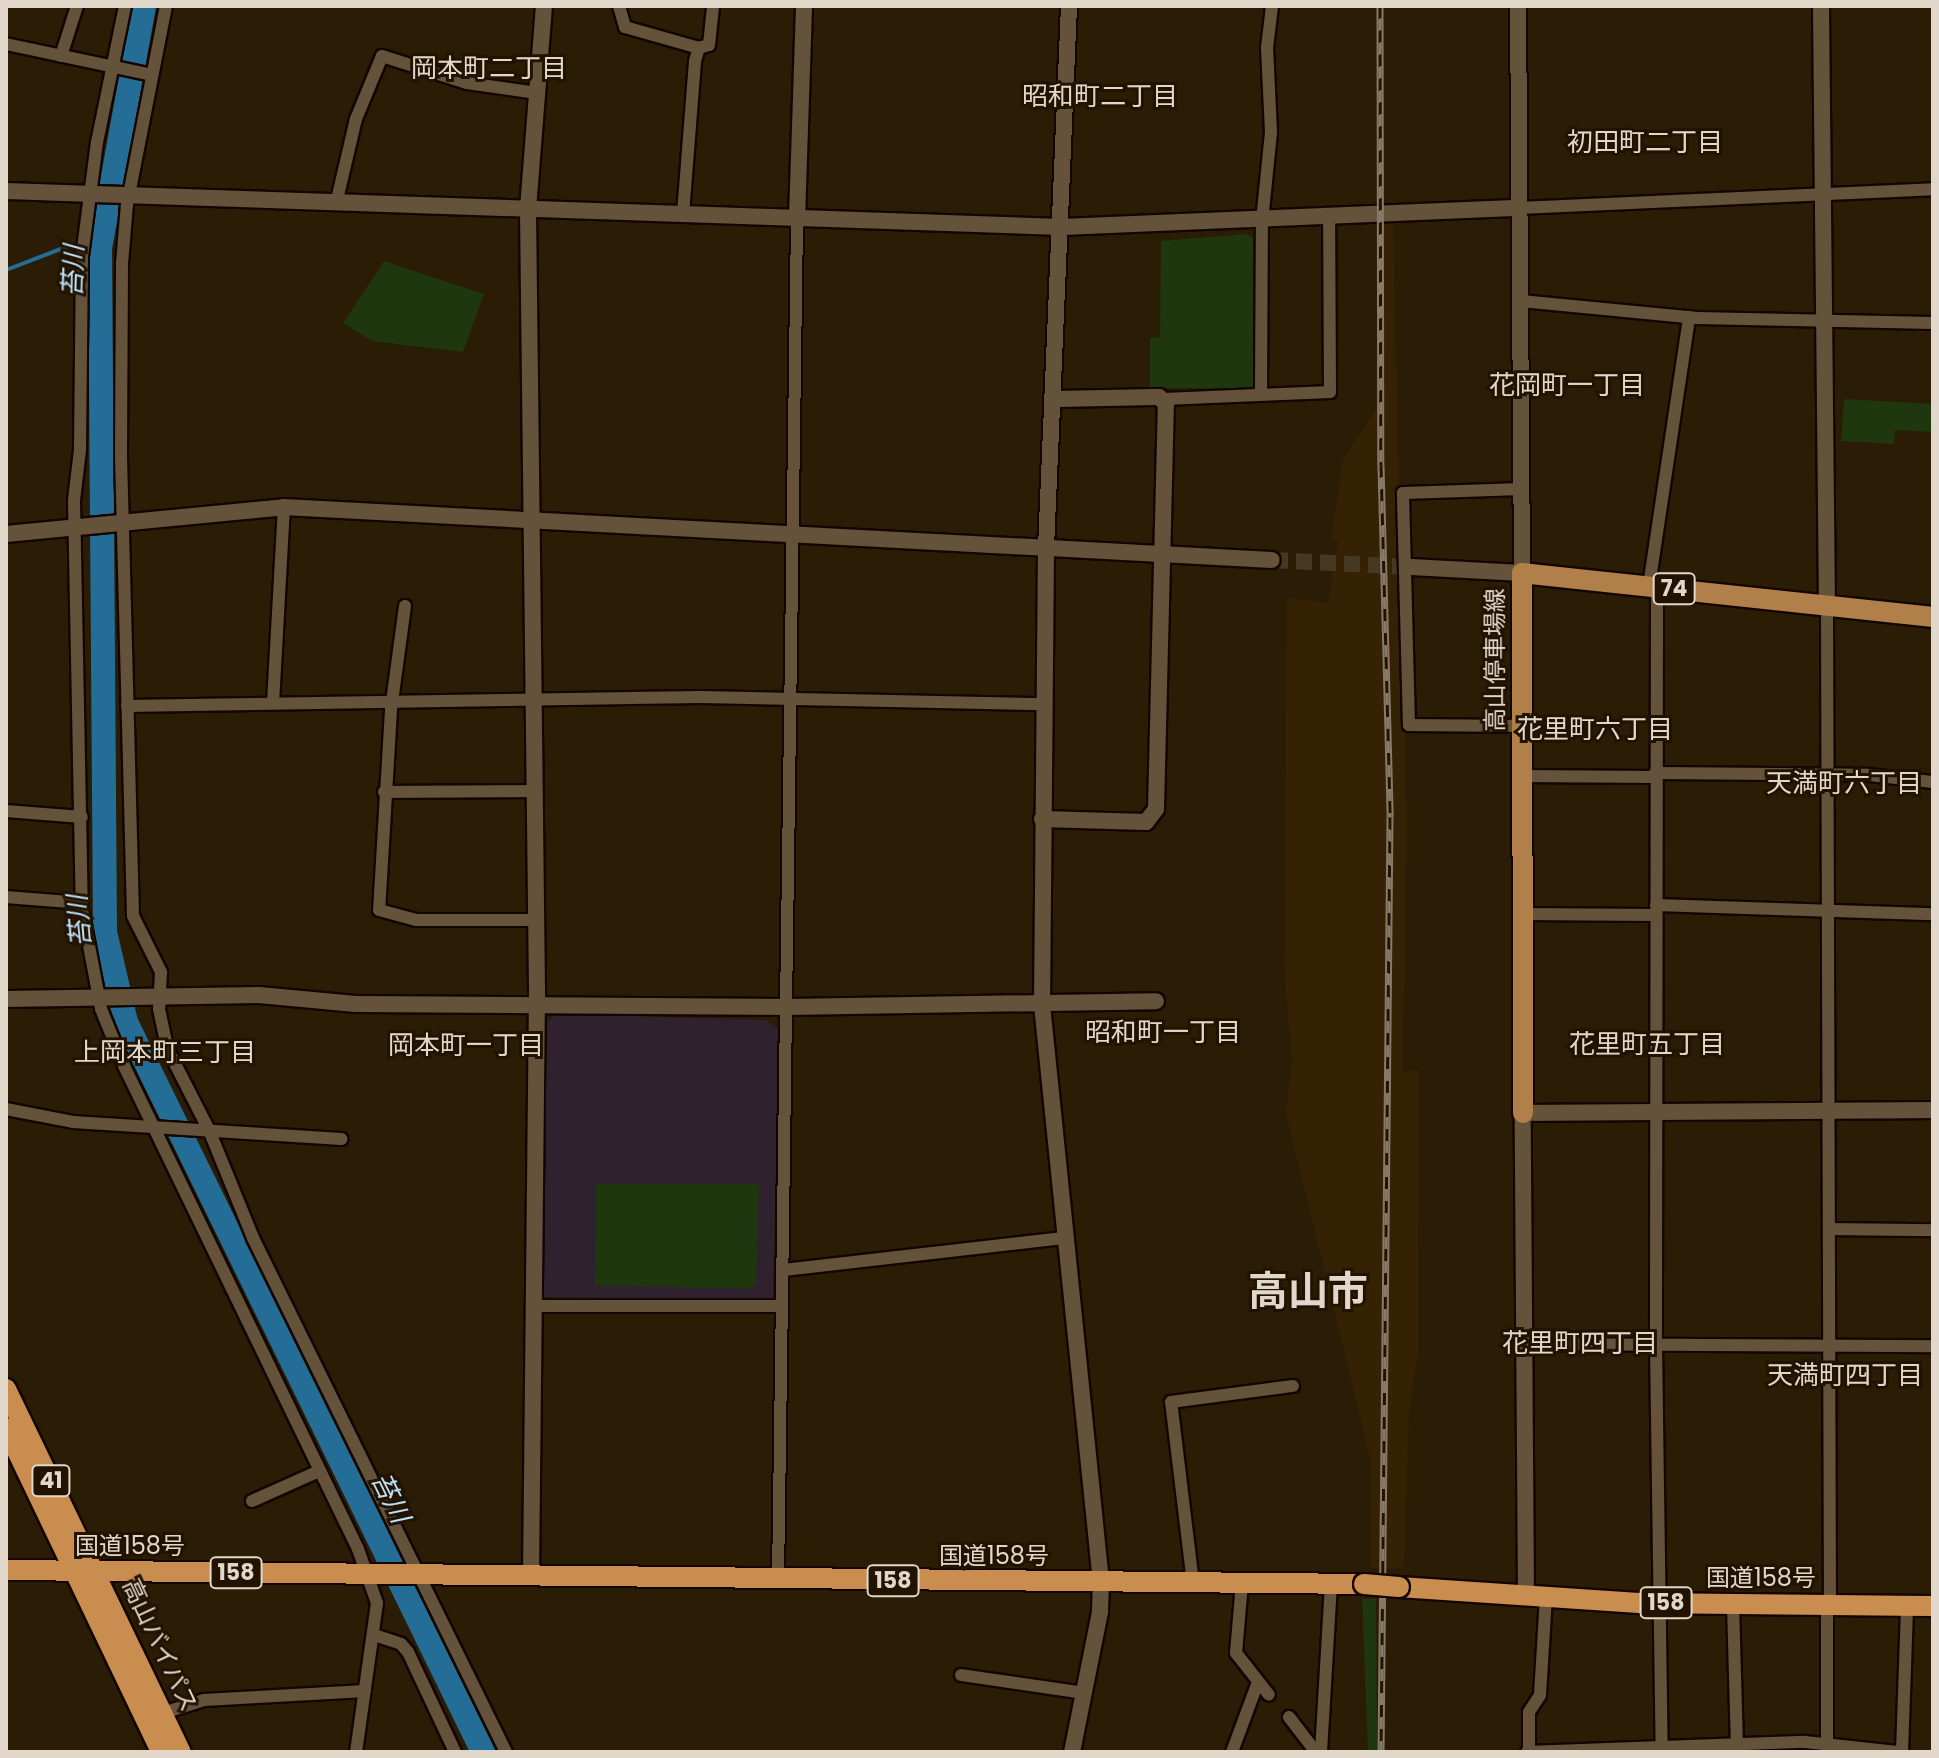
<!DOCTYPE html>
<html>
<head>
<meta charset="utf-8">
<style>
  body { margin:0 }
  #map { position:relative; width:1939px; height:1758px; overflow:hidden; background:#2b1c05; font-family:Poppins,"Noto Sans JP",sans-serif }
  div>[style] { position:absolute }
  .built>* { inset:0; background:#352204 }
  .education>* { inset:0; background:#2f212d }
  .green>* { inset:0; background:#1f370f }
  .stream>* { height:4px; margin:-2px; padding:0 2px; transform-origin:2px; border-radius:2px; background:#246d96 }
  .river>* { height:24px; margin:-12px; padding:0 12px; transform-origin:12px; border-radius:12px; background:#246d96 }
  .tertiary-tunnel>* { height:16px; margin-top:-8px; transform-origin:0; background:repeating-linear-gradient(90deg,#463823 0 16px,transparent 0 24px) }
  .roads { filter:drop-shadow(2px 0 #130600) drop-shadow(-2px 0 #130600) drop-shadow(0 2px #130600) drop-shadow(0 -2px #130600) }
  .minor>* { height:12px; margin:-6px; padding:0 6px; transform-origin:6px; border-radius:6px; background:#64523b }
  .tertiary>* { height:16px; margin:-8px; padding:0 8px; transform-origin:8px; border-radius:8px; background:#64523b }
  .primary>* { height:20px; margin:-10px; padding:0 10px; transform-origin:10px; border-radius:10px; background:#b07f4a }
  .trunk>* { height:20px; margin:-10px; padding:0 10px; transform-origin:10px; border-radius:10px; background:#c98e4f }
  .rail>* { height:7px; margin-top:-3.5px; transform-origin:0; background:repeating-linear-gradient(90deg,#211300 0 12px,#877a68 0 24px); box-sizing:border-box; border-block:2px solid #877a68 }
  .bridges { filter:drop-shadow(2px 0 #130600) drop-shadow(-2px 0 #130600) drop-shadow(0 2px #130600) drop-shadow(0 -2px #130600) }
  .trunk-bridge>* { height:20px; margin:-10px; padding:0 10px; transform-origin:10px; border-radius:10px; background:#c98e4f }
  span { translate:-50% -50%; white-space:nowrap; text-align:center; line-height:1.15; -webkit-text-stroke:6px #211300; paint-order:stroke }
  .shield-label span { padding:2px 6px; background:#211300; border:2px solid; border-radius:6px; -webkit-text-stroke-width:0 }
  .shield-label { font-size:22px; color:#e1d7ca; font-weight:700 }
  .street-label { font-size:24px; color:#e1d7ca }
  .neighbourhood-label { font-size:26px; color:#e1d7ca }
  .water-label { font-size:26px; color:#bde0f9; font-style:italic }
  .town-label { font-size:40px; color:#e1d7ca; font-weight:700 }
  .frame { position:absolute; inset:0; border:8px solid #e1d7ca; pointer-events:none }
</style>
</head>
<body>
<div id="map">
  <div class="built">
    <i style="clip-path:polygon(1378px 222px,1393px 223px,1407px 824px,1403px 1071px,1419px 1071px,1418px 1353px,1409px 1414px,1404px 1568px,1370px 1568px,1371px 1462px,1286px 1113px,1292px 1060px,1284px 967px,1287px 598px,1328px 603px,1338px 541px,1331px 538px,1343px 459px,1376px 410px)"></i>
  </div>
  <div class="education">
    <i style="clip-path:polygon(555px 1014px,766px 1020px,779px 1030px,773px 1300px,541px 1297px,545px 1025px)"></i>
  </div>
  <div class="green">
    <i style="clip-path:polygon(1247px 234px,1253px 238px,1255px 383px,1250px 388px,1150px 388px,1150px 338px,1160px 337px,1161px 241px)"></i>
    <i style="clip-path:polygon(384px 261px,484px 294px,463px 352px,372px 341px,343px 323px)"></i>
    <i style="clip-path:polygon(1844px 399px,1933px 404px,1933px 432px,1895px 430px,1894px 444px,1841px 441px)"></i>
    <i style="clip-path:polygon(596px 1184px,759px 1184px,756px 1283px,749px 1289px,595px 1285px)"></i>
    <i style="clip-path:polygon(1362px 1599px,1376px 1599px,1377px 1752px,1368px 1752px)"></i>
  </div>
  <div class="stream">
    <i style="left:6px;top:270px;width:70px;rotate:-21deg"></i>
    <i style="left:71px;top:245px;width:29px;rotate:6deg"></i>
  </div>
  <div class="river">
    <i style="left:144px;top:6px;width:246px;rotate:100.3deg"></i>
    <i style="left:100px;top:248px;width:684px;rotate:89.58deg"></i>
    <i style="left:105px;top:932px;width:92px;rotate:76.9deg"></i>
    <i style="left:126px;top:1022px;width:813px;rotate:63.94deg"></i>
  </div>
  <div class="tertiary-tunnel">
    <i style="left:1272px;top:560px;width:139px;rotate:2.9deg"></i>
  </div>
  <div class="roads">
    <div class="minor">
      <i style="left:125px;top:6px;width:139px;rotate:101.6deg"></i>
      <i style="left:97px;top:142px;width:115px;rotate:97.5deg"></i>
      <i style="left:82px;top:256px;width:194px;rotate:90.6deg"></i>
      <i style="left:80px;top:450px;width:50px;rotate:96.8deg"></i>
      <i style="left:74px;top:500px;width:409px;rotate:88.9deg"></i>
      <i style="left:82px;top:909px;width:102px;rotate:79.2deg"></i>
      <i style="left:101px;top:1009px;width:64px;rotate:67.9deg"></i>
      <i style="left:125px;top:1068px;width:534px;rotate:64.15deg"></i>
      <i style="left:358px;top:1549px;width:57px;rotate:70.6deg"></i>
      <i style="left:377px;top:1603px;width:150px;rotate:98deg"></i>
      <i style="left:166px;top:6px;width:202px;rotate:101.1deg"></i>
      <i style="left:127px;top:204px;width:60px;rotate:94.8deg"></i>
      <i style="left:122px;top:264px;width:192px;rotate:90.3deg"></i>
      <i style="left:121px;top:456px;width:460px;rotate:88.5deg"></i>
      <i style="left:133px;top:916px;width:63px;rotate:63.4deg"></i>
      <i style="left:161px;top:972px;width:37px;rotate:93deg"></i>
      <i style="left:159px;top:1009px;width:40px;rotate:78deg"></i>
      <i style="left:167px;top:1048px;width:92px;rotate:62.9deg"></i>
      <i style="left:209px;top:1130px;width:117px;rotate:67.8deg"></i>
      <i style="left:253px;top:1238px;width:573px;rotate:63.79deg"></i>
      <i style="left:619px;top:6px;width:22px;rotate:74deg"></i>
      <i style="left:625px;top:27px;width:77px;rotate:15.8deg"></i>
      <i style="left:6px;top:44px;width:149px;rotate:12deg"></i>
      <i style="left:61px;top:56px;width:52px;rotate:-72.3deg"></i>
      <i style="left:336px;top:204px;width:87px;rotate:-76.8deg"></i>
      <i style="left:356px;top:119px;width:68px;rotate:-67.6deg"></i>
      <i style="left:382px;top:56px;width:89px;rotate:17.6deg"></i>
      <i style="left:467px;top:83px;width:71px;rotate:8.1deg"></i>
      <i style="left:1520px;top:208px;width:413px;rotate:-2.6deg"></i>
      <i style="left:683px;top:214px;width:153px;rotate:-85.5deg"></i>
      <i style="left:695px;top:61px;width:14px;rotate:-73deg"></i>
      <i style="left:699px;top:48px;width:10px;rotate:-17deg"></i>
      <i style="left:709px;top:45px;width:39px;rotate:-84deg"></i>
      <i style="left:1521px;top:301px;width:177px;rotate:5.5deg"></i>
      <i style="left:1697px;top:318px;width:236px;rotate:1.2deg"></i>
      <i style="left:1261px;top:394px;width:173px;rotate:-89.7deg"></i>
      <i style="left:1262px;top:221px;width:89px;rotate:-84.2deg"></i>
      <i style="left:1271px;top:132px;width:84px;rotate:-92.7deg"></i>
      <i style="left:1267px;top:48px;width:42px;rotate:-83.2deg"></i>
      <i style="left:1164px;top:399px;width:166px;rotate:-2.4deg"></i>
      <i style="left:1330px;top:392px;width:176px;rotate:-90.3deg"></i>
      <i style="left:1649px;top:586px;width:272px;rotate:-81.5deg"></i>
      <i style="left:1657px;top:587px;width:757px;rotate:90.08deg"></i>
      <i style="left:1656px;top:1344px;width:408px;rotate:89.2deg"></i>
      <i style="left:405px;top:606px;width:105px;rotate:97.7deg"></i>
      <i style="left:391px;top:710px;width:200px;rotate:93.4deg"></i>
      <i style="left:379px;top:910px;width:38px;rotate:15deg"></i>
      <i style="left:416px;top:920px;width:119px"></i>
      <i style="left:1827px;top:607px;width:998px;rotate:89.83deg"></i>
      <i style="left:273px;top:703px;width:196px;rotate:-86.8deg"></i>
      <i style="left:127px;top:706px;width:574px;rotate:-0.9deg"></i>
      <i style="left:701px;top:697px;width:343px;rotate:1.2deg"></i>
      <i style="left:1521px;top:726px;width:112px;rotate:-179.5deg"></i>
      <i style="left:1409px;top:725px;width:232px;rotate:-91.5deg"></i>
      <i style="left:1403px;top:493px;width:119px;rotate:-1.9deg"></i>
      <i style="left:1655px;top:773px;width:214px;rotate:0.5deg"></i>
      <i style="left:1869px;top:775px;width:64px;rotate:6.2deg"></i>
      <i style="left:1520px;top:776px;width:135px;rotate:0.4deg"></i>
      <i style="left:384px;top:792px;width:150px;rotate:-0.4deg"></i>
      <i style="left:6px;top:811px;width:76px;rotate:4.5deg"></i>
      <i style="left:6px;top:897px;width:76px;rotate:4.5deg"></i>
      <i style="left:1656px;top:905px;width:277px;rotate:1.9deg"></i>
      <i style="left:1520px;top:914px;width:136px;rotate:0.4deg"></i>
      <i style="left:6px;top:1109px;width:68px;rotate:11deg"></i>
      <i style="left:73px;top:1122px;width:269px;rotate:3.6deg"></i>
      <i style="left:1830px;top:1229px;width:103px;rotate:0.6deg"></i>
      <i style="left:783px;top:1270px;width:285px;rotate:-6.5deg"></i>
      <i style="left:532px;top:1306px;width:250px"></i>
      <i style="left:1526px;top:1344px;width:407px;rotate:0.3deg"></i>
      <i style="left:252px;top:1501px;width:73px;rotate:-24.1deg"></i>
      <i style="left:778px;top:1581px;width:1363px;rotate:-89.2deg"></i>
      <i style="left:1193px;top:1583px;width:182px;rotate:-96.9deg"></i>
      <i style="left:1171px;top:1402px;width:123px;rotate:-7.5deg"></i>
      <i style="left:1242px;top:1583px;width:70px;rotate:94.9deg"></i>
      <i style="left:1236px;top:1653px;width:53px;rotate:51.8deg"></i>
      <i style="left:1733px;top:1604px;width:145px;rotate:88.4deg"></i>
      <i style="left:374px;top:1635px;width:28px;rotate:18deg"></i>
      <i style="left:401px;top:1644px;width:11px;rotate:49deg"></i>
      <i style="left:408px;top:1652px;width:110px;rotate:64.8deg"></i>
      <i style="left:961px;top:1675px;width:124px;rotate:8.3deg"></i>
      <i style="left:163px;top:1713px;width:43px;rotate:-17.6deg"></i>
      <i style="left:204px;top:1700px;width:161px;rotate:-3.2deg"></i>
      <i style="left:1289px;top:1717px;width:44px;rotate:52.4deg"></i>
      <i style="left:1827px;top:1743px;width:138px;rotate:-90deg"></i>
      <i style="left:1232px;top:1752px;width:75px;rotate:-69.6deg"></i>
      <i style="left:1321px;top:1752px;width:169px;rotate:-86.6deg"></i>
      <i style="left:1527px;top:1752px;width:278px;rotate:-2.1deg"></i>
      <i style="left:1805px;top:1742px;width:93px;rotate:6.2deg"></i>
      <i style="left:1529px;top:1752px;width:40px;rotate:-90deg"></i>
      <i style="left:1529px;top:1712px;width:20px;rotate:-57deg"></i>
      <i style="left:1540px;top:1695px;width:98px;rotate:-86.5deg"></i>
      <i style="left:1902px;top:1752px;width:145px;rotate:-88deg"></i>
    </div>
    <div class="tertiary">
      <i style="left:1069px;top:6px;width:543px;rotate:92.43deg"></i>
      <i style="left:1046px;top:549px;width:456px;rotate:90.5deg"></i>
      <i style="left:1042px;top:1005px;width:580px;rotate:84.16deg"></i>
      <i style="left:1101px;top:1582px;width:30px;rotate:92deg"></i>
      <i style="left:1100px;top:1612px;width:143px;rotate:101.3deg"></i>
      <i style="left:1821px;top:6px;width:601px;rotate:89.43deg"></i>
      <i style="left:6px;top:191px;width:1057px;rotate:1.95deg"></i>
      <i style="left:1062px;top:227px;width:458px;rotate:-2.4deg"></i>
      <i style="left:797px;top:218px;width:212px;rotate:-88.1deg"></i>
      <i style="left:6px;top:534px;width:279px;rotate:-5.5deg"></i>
      <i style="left:284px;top:507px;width:989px;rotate:3.07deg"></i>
      <i style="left:1411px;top:567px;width:111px;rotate:3.1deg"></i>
      <i style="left:1522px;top:573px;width:567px;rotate:-90.4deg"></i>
      <i style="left:1042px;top:819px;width:104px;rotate:1.7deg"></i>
      <i style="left:1146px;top:822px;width:16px;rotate:-52deg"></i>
      <i style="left:1156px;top:809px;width:405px;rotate:-88.6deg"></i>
      <i style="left:1166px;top:404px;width:10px;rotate:-135deg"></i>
      <i style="left:1159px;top:397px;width:106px;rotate:178.9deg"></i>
      <i style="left:6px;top:999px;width:253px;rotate:-0.9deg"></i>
      <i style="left:259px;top:995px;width:97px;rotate:5.3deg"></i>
      <i style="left:356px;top:1004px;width:431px;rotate:0.4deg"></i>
      <i style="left:787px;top:1007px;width:369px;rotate:-0.9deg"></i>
      <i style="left:531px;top:1576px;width:585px;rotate:-89.41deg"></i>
      <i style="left:537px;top:991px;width:782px;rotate:-90.66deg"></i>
      <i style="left:528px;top:209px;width:204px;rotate:-85.5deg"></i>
      <i style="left:1526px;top:1595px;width:482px;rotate:-90.4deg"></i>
      <i style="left:1523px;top:1113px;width:410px;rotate:-0.4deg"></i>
    </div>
    <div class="primary">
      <i style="left:1523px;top:1113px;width:540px;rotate:-90.11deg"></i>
      <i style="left:1522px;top:573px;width:413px;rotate:6.1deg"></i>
    </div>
    <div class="trunk">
      <i style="left:6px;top:1389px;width:403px;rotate:64.3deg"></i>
      <i style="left:6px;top:1428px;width:359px;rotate:64.4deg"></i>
      <i style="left:6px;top:1570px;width:1358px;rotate:0.59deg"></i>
      <i style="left:1399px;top:1587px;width:244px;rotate:3.8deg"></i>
      <i style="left:1642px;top:1603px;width:291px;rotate:0.6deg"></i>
    </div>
  </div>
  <div class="rail">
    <i style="left:1380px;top:6px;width:459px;rotate:89.9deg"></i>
    <i style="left:1381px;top:465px;width:352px;rotate:88.5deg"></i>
    <i style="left:1390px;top:817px;width:935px;rotate:90.55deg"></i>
  </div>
  <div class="bridges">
    <div class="trunk-bridge">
      <i style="left:1364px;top:1584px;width:35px;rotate:5deg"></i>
    </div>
  </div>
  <div class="shield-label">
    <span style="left:1674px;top:589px">74</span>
    <span style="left:51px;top:1481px">41</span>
    <span style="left:236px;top:1573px">158</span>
    <span style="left:893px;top:1581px">158</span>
    <span style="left:1666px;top:1603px">158</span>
  </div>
  <div class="street-label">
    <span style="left:1495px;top:660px;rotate:-90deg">高山停車場線</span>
    <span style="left:130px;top:1546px">国道158号</span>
    <span style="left:994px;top:1556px">国道158号</span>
    <span style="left:1761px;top:1578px">国道158号</span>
    <span style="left:160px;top:1645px;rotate:65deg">高山バイパス</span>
  </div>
  <div class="neighbourhood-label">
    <span style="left:489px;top:69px">岡本町二丁目</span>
    <span style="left:1100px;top:97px">昭和町二丁目</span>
    <span style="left:1645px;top:143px">初田町二丁目</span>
    <span style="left:1567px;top:386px">花岡町一丁目</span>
    <span style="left:1595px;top:730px">花里町六丁目</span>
    <span style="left:1844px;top:784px">天満町六丁目</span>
    <span style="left:1163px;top:1033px">昭和町一丁目</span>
    <span style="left:1647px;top:1045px">花里町五丁目</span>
    <span style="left:466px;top:1046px">岡本町一丁目</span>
    <span style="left:165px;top:1053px">上岡本町三丁目</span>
    <span style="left:1580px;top:1344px">花里町四丁目</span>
    <span style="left:1845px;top:1376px">天満町四丁目</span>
  </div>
  <div class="water-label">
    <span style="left:74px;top:271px;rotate:-88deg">苔川</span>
    <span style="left:80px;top:921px;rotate:-95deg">苔川</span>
    <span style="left:390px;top:1498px;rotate:64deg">苔川</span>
  </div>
  <div class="town-label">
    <span style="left:1308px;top:1291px">高山市</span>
  </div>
  <div class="frame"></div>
</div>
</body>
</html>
